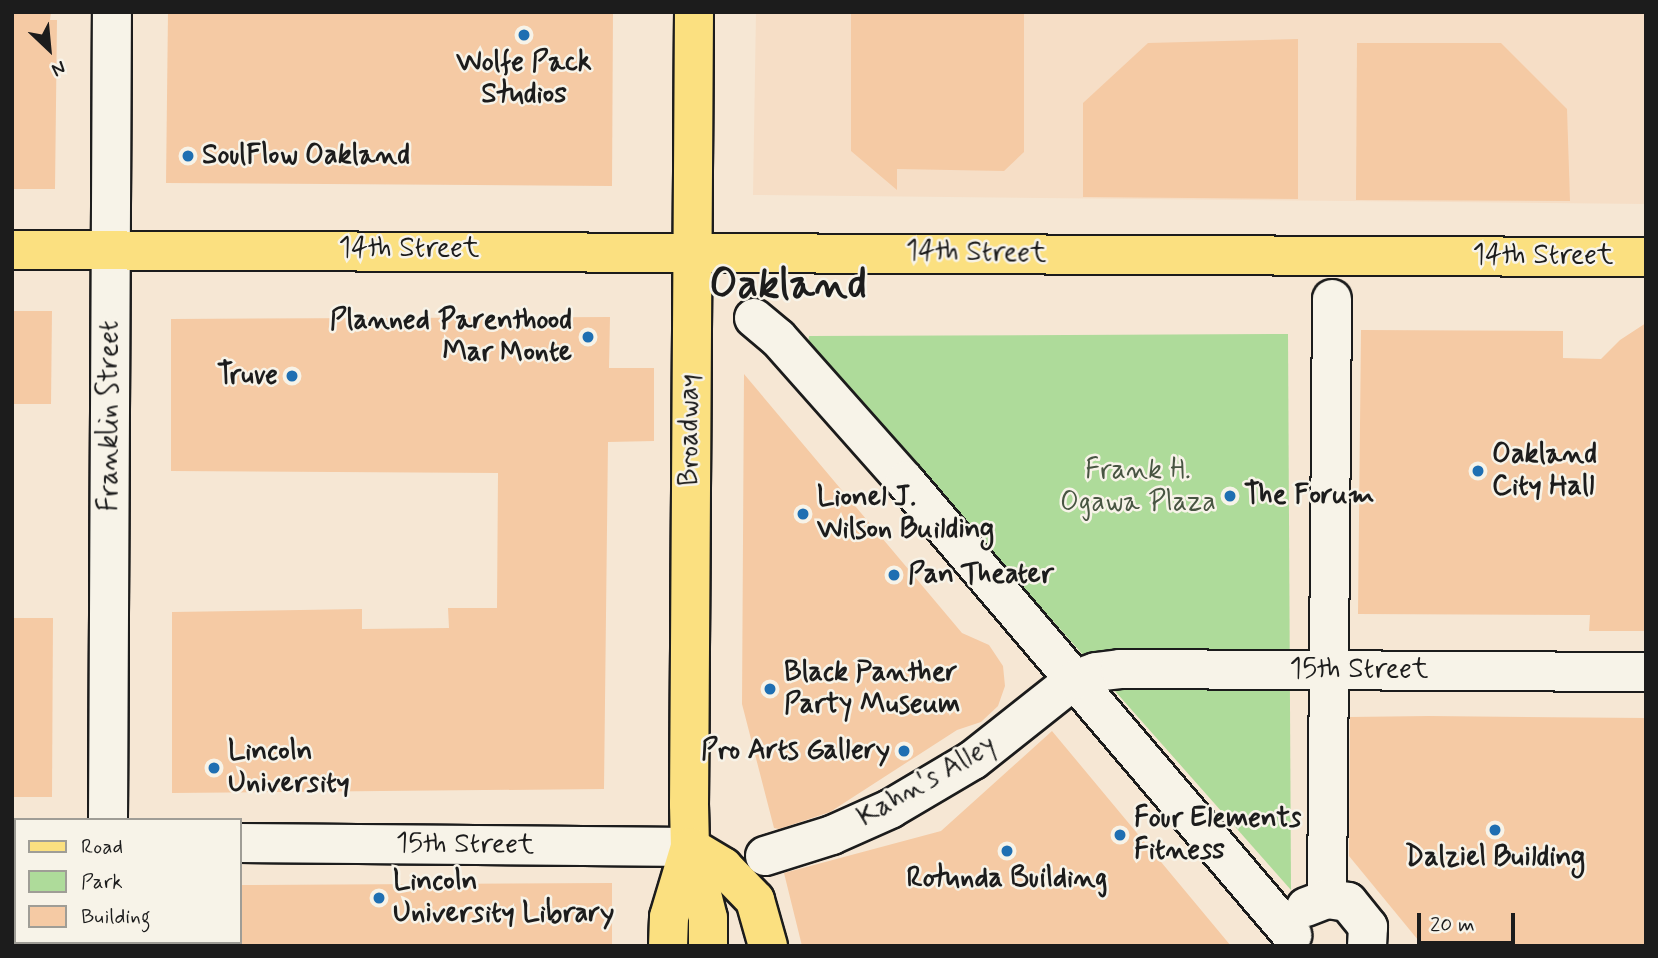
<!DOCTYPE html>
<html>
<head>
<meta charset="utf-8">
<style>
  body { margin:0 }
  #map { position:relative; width:1658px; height:958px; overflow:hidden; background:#f6e7d4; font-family:Mynerve,sans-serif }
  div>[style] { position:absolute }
  .built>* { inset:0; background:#f6dec6 }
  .green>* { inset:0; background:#aedb9a }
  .building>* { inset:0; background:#f5caa4 }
  .roads { filter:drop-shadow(2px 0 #1c1c1c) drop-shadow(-2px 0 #1c1c1c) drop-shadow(0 2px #1c1c1c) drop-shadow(0 -2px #1c1c1c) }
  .minor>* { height:38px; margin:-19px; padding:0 19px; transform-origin:19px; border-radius:19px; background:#f7f3e8 }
  .major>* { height:38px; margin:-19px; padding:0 19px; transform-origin:19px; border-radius:19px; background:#fbe080 }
  .dots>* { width:19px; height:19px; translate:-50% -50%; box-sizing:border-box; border:4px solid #f7f3e8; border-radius:50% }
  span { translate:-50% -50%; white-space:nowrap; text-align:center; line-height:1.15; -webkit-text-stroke:5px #f7f3e8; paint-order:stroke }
  .poi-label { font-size:28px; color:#1c1c1c; font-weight:700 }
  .left { translate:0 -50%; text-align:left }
  .right { translate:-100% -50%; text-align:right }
  .street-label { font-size:28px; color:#1c1c1c }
  .park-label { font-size:28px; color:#485542 }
  .town-label { font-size:42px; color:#1c1c1c; font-weight:700 }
  .frame { position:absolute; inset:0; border:14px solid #1c1c1c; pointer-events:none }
  .legend { position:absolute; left:14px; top:818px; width:228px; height:126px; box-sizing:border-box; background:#f7f3e8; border:2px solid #9f9d96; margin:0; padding:9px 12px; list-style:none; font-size:21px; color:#1c1c1c }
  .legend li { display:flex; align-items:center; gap:14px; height:35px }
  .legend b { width:35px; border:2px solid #9f9d96 }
  .north { position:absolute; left:14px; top:14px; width:70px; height:70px; -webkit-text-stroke:5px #f7f3e8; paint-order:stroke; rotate:154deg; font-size:19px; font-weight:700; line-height:28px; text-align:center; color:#1c1c1c }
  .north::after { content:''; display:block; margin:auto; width:24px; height:32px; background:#1c1c1c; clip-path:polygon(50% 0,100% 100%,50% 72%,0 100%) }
  .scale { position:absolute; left:1417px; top:913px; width:98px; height:32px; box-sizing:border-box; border:4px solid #1c1c1c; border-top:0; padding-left:9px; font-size:21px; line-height:24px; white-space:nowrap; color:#1c1c1c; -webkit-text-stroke:5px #f7f3e8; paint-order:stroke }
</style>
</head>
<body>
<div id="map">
  <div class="built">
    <i style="clip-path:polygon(756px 12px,1646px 12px,1646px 204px,753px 195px)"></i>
  </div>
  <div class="green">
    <i style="clip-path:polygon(1288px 334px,1291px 890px,808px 344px,809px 336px)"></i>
  </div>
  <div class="building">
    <i style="clip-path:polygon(12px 12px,51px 12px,50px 20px,57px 20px,55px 189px,12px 189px)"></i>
    <i style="clip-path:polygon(168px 12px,613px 12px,612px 186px,166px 183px)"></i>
    <i style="clip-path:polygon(851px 12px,1024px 12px,1024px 152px,1004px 171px,897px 169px,897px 190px,851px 151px)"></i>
    <i style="clip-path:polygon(1298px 39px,1298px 199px,1083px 197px,1083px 103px,1148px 43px)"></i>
    <i style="clip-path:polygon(1357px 43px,1501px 43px,1567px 109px,1570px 201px,1356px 200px)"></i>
    <i style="clip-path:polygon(12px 311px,52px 311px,51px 404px,12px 404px)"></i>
    <i style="clip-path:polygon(610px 317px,609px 368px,654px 368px,654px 441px,608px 442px,604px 789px,172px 793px,172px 612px,362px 609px,362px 629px,449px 628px,448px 608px,497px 608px,498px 473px,171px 471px,171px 319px)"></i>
    <i style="clip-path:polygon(1646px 323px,1646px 631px,1589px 631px,1590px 615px,1358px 614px,1361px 330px,1563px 331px,1563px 358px,1601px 359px,1620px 340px)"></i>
    <i style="clip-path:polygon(744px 374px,962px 633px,989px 645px,1003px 666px,1005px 686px,998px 706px,981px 722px,957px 730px,830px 812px,779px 829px,774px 828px,742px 704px)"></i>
    <i style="clip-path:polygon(12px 618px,53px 618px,52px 797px,12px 797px)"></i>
    <i style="clip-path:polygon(1429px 716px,1646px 718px,1646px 946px,1423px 946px,1349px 856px,1350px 717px)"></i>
    <i style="clip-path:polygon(1052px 731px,1231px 946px,802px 946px,784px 873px,941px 831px)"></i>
    <i style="clip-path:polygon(612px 883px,612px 946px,240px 946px,240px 885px)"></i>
  </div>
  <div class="roads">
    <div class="minor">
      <i style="left:754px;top:318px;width:31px;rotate:40deg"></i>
      <i style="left:778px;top:338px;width:191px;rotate:48.4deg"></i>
      <i style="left:905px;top:481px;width:597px;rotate:49.55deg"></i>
      <i style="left:108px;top:820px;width:808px;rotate:-89.72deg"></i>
      <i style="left:12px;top:843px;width:4px"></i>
      <i style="left:240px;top:843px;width:450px;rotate:0.5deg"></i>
      <i style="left:765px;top:856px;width:70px;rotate:-17.4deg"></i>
      <i style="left:832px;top:835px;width:64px;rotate:-24.1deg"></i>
      <i style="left:890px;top:809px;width:96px;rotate:-30.6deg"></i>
      <i style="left:973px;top:760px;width:129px;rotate:-38.4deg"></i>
      <i style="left:1074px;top:680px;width:23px;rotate:-20deg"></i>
      <i style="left:1096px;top:672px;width:24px;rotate:-7deg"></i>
      <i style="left:1120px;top:669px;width:526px;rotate:0.33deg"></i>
      <i style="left:1327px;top:899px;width:600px;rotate:-89.52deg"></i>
      <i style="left:1306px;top:907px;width:22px;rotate:-21deg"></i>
      <i style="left:1327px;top:899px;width:21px;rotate:8deg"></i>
      <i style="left:1348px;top:902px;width:32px;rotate:51deg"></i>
      <i style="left:1368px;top:927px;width:19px;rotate:93deg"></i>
      <i style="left:107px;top:946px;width:4px;rotate:-90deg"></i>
    </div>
    <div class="major">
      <i style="left:694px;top:12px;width:792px;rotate:90.36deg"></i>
      <i style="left:689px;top:804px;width:43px;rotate:88.7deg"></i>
      <i style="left:690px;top:847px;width:73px;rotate:75.8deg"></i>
      <i style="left:708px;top:918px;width:28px;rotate:90deg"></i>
      <i style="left:12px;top:250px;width:1634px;rotate:0.25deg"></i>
      <i style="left:690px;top:847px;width:39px;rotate:31deg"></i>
      <i style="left:723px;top:867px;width:46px;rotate:45.9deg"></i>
      <i style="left:755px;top:900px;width:48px;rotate:74.2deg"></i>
      <i style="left:668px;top:946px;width:29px;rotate:-88deg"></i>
      <i style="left:669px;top:917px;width:73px;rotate:-73.3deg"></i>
    </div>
  </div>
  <div class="dots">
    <i style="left:524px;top:35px;background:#1f6fb2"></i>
    <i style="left:188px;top:156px;background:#1f6fb2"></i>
    <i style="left:588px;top:337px;background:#1f6fb2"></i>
    <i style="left:292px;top:376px;background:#1f6fb2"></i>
    <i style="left:1478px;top:471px;background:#1f6fb2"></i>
    <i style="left:1230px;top:496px;background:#1f6fb2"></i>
    <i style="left:803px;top:514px;background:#1f6fb2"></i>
    <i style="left:894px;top:575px;background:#1f6fb2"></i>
    <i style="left:770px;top:689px;background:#1f6fb2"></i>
    <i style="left:904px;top:751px;background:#1f6fb2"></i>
    <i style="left:214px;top:768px;background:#1f6fb2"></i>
    <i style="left:1495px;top:830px;background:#1f6fb2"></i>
    <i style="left:1120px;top:835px;background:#1f6fb2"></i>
    <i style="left:1007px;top:851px;background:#1f6fb2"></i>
    <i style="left:379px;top:898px;background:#1f6fb2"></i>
  </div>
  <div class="poi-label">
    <span style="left:524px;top:79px">Wolfe Pack<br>Studios</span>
    <span class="left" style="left:202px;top:156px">SoulFlow Oakland</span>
    <span class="right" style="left:572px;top:337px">Planned Parenthood<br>Mar Monte</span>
    <span class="right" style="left:278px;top:376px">Truve</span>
    <span class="left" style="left:1492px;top:471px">Oakland<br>City Hall</span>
    <span class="left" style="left:1244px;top:496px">The Forum</span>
    <span class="left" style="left:817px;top:514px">Lionel J.<br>Wilson Building</span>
    <span class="left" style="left:908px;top:575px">Pan Theater</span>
    <span class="left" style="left:784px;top:689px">Black Panther<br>Party Museum</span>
    <span class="right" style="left:890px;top:751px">Pro Arts Gallery</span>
    <span class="left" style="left:228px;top:768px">Lincoln<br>University</span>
    <span class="left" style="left:1134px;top:835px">Four Elements<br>Fitness</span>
    <span style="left:1495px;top:858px">Dalziel Building</span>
    <span style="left:1007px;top:879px">Rotunda Building</span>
    <span class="left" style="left:393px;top:898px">Lincoln<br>University Library</span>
  </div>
  <div class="street-label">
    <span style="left:409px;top:249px">14th Street</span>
    <span style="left:976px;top:253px;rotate:1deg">14th Street</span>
    <span style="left:1543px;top:256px">14th Street</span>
    <span style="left:110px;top:416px;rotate:-90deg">Franklin Street</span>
    <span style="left:690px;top:430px;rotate:-90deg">Broadway</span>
    <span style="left:1359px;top:670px">15th Street</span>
    <span style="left:927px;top:782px;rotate:-30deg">Kahn's Alley</span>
    <span style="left:465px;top:845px;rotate:1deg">15th Street</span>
  </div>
  <div class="park-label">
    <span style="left:1138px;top:487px">Frank H.<br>Ogawa Plaza</span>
  </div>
  <div class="town-label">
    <span style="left:788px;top:286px">Oakland</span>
  </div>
  <div class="frame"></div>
  <ul class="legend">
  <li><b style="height:9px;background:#fbe080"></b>Road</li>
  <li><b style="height:19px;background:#aedb9a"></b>Park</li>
  <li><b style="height:19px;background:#f5caa4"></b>Building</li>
  </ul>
  <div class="north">N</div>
  <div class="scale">20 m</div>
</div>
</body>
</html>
